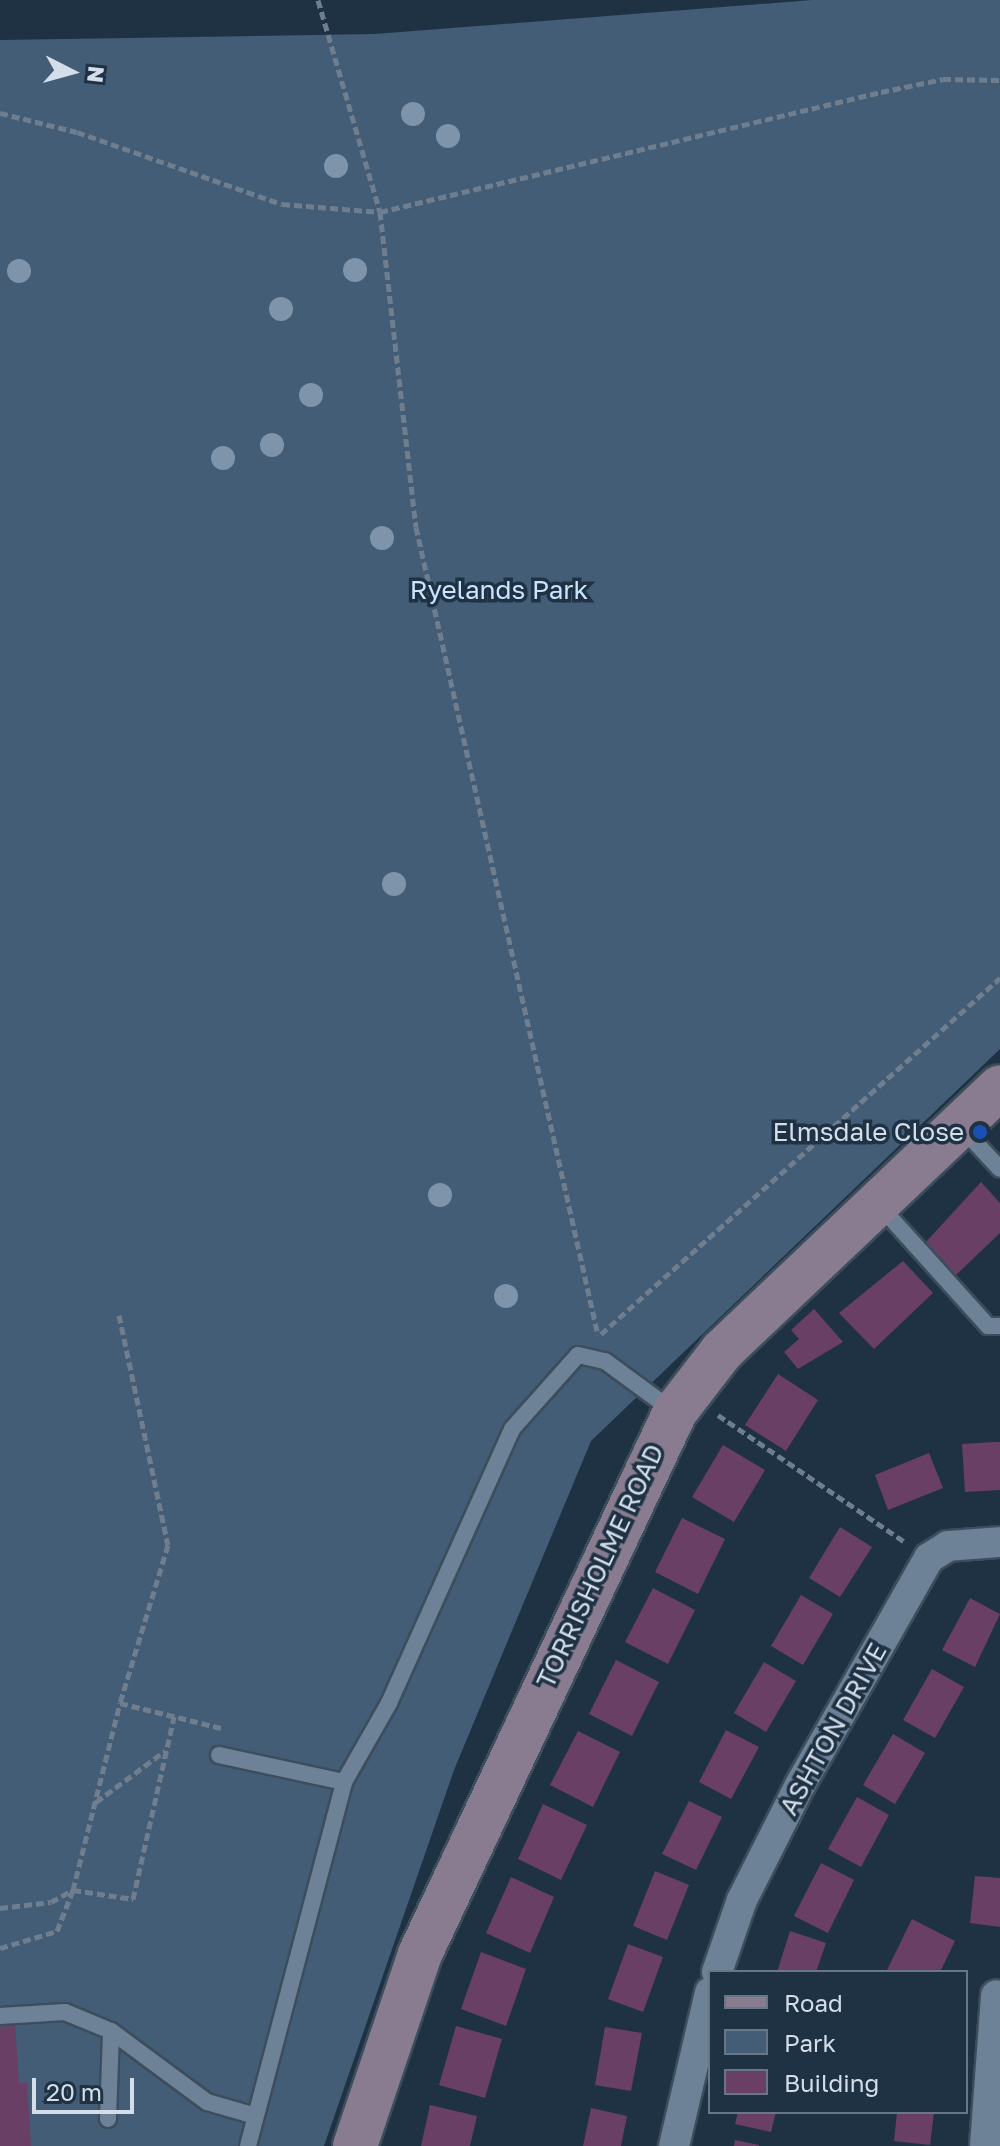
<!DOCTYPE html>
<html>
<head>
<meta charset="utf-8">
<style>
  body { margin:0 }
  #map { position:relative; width:1000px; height:2146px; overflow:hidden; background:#1f3244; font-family:"Golos Text",sans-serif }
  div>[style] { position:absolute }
  .green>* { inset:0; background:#425d75 }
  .building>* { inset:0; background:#693f65 }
  .path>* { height:5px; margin-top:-2.5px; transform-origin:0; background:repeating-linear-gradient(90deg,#6f7e8e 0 8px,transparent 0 12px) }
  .roads { filter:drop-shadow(2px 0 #3c4d5c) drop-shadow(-2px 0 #3c4d5c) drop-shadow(0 2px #3c4d5c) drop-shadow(0 -2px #3c4d5c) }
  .lane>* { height:16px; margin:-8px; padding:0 8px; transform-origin:8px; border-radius:8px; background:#6d8297 }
  .street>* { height:30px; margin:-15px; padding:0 15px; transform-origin:15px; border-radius:15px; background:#6d8297 }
  .secondary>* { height:44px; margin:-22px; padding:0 22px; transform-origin:22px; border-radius:22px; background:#897c90 }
  .trees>* { width:24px; height:24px; margin:-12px; border-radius:50%; background:#7d94aa }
  .dots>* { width:22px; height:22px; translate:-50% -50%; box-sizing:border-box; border:4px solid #1f3244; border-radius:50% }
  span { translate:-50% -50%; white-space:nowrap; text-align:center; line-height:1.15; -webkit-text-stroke:7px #1f3244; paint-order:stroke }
  .park-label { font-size:26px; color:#cae4fd }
  .poi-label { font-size:26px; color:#d3deea }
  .right { translate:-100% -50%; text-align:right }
  .street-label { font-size:26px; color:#d3deea }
  .legend { position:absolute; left:708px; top:1970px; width:260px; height:144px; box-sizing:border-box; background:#1f3244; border:2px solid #677786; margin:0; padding:10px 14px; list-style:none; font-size:24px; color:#d3deea }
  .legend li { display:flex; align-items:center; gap:16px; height:40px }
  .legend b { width:40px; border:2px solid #677786 }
  .north { position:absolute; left:32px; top:32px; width:80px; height:80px; -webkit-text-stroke:6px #1f3244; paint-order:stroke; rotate:96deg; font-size:22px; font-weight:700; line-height:32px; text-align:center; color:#d3deea }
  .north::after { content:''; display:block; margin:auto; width:28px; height:36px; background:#d3deea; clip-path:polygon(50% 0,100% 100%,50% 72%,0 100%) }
  .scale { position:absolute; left:32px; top:2078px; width:102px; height:36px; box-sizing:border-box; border:4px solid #d3deea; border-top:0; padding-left:10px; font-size:24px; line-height:28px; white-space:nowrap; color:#d3deea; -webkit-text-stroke:6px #1f3244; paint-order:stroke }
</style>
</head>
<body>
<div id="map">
  <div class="green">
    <i style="clip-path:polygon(812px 0,1000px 0,1000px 1049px,591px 1441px,454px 1770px,324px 2146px,0 2146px,0 40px,375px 34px)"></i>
  </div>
  <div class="building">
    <i style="clip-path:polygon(981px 1182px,1000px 1203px,1000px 1233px,956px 1275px,925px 1243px)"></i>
    <i style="clip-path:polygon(903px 1261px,933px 1293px,874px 1349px,839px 1313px)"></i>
    <i style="clip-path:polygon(814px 1309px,843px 1342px,798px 1369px,784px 1352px,799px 1339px,791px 1330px)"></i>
    <i style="clip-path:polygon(778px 1374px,818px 1400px,786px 1451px,745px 1425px)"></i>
    <i style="clip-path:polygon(994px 1442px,1000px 1442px,1000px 1490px,965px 1492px,962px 1444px)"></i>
    <i style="clip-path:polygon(723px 1445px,765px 1470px,734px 1522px,692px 1497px)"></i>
    <i style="clip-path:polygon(929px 1453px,943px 1488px,888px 1510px,875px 1475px)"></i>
    <i style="clip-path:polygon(682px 1518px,725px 1539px,698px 1594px,655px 1572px)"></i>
    <i style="clip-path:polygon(840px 1527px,872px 1547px,840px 1597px,809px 1578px)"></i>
    <i style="clip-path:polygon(653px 1588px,695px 1610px,668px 1664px,625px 1642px)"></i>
    <i style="clip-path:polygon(801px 1595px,833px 1614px,803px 1665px,771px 1646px)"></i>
    <i style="clip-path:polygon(970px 1598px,1000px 1614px,975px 1667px,942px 1650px)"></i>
    <i style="clip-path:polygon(616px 1660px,659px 1682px,632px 1736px,589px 1714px)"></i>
    <i style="clip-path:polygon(764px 1662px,796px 1681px,766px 1732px,734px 1713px)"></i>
    <i style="clip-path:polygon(932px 1669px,964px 1687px,935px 1738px,903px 1720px)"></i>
    <i style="clip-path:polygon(726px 1730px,759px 1747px,731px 1799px,699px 1782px)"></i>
    <i style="clip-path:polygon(578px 1731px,620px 1752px,593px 1807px,550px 1785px)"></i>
    <i style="clip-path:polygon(893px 1734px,925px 1753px,895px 1804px,863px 1785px)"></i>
    <i style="clip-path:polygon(857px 1797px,889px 1815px,861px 1867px,828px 1849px)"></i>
    <i style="clip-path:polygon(689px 1801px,722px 1817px,696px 1870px,662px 1854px)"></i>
    <i style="clip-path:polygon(543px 1804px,587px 1825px,561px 1880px,518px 1859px)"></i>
    <i style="clip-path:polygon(821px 1863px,854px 1880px,828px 1933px,794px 1916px)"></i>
    <i style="clip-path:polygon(655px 1871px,689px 1885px,667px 1940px,633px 1926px)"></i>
    <i style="clip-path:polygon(975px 1876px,1000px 1878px,1000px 1927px,970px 1923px)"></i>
    <i style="clip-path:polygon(511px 1877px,554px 1897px,530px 1953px,486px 1933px)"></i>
    <i style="clip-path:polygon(912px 1919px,955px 1941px,940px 1972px,886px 1972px)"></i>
    <i style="clip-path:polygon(790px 1931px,826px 1943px,816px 1972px,777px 1972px)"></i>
    <i style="clip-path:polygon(628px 1944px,663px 1957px,643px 2012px,608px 1999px)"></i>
    <i style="clip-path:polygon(481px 1952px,526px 1969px,506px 2026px,461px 2009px)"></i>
    <i style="clip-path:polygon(15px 2025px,19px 2083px,27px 2082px,31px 2146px,0 2146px,0 2027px)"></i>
    <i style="clip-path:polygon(456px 2026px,502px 2039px,485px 2098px,439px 2085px)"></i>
    <i style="clip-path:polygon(605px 2027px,642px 2033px,631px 2091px,595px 2085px)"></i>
    <i style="clip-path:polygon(430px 2105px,477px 2116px,470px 2146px,421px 2146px)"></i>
    <i style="clip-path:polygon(591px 2108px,627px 2116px,621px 2146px,583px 2146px)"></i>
    <i style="clip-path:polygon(738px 2112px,776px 2112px,771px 2132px,735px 2124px)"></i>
    <i style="clip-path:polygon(897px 2112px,934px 2112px,930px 2145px,894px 2141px)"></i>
    <i style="clip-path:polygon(735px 2140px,759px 2145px,759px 2146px,734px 2146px)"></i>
  </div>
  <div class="path">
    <i style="left:318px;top:0;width:221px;rotate:73.7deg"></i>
    <i style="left:380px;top:212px;width:317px;rotate:83.5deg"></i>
    <i style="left:416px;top:527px;width:828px;rotate:77.31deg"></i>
    <i style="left:0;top:113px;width:79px;rotate:13.9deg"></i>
    <i style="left:77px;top:132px;width:217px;rotate:19.4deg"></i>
    <i style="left:282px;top:204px;width:98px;rotate:4.7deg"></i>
    <i style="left:380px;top:212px;width:515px;rotate:-13.47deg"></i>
    <i style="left:881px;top:92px;width:63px;rotate:-11.8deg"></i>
    <i style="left:943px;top:79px;width:57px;rotate:1deg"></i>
    <i style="left:119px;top:1315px;width:235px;rotate:78deg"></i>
    <i style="left:168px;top:1545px;width:165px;rotate:106.9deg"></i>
    <i style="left:120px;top:1703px;width:104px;rotate:13.9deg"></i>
    <i style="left:601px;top:1334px;width:535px;rotate:-41.74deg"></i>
    <i style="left:718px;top:1415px;width:226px;rotate:34.2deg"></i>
    <i style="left:96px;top:1802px;width:86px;rotate:-36.5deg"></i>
    <i style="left:0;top:1908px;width:51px;rotate:-6.7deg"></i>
    <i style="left:51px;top:1902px;width:25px;rotate:-29deg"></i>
    <i style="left:73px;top:1890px;width:193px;rotate:-75.9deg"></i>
    <i style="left:0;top:1948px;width:59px;rotate:-16.6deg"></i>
    <i style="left:57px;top:1931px;width:44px;rotate:-68.7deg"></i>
    <i style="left:73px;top:1890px;width:61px;rotate:8.5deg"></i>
    <i style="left:133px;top:1899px;width:187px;rotate:-77.3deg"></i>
  </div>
  <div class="roads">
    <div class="lane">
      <i style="left:961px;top:1127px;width:57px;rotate:47.1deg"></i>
      <i style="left:879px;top:1205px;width:163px;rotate:48deg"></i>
      <i style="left:988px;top:1326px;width:12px"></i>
      <i style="left:219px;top:1755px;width:128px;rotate:12.2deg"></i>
      <i style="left:0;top:2016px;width:65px;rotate:-3.5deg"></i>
      <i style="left:65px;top:2012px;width:50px;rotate:22.4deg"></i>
      <i style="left:111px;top:2031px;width:119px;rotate:36.5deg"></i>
      <i style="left:207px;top:2102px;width:47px;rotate:16.1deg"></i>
      <i style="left:108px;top:2119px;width:88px;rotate:-88deg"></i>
      <i style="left:248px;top:2146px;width:376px;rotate:-75.2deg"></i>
      <i style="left:344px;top:1782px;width:91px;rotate:-60.3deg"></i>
      <i style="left:389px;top:1703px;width:300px;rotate:-65.8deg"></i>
      <i style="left:512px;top:1429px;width:99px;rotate:-48.3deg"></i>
      <i style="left:578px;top:1355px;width:28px;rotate:13deg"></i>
      <i style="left:605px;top:1361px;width:84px;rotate:36.3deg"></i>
    </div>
    <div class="street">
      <i style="left:717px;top:1972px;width:76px;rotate:-70.9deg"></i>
      <i style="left:742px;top:1900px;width:129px;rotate:-63.2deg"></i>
      <i style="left:800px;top:1785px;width:261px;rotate:-60.4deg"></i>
      <i style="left:929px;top:1558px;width:22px;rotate:-32deg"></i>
      <i style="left:948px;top:1546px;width:52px;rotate:-4.4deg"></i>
      <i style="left:674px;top:2146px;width:158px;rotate:-76.8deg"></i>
      <i style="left:985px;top:2146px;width:151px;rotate:-85.8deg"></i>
    </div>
    <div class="secondary">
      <i style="left:355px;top:2146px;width:203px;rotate:-71.3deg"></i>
      <i style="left:420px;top:1954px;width:599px;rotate:-64.8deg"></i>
      <i style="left:675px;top:1412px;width:77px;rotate:-52.4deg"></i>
      <i style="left:722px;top:1351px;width:383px;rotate:-43.5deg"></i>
    </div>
  </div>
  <div class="trees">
    <i style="left:413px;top:114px"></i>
    <i style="left:448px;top:136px"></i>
    <i style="left:336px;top:166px"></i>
    <i style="left:355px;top:270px"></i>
    <i style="left:19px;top:271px"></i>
    <i style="left:281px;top:309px"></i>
    <i style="left:311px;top:395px"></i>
    <i style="left:272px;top:445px"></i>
    <i style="left:223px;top:458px"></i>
    <i style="left:382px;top:538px"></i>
    <i style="left:394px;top:884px"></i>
    <i style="left:440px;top:1195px"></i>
    <i style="left:506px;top:1296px"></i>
  </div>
  <div class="dots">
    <i style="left:980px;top:1132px;background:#1a4fb4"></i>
  </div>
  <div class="park-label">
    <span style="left:499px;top:590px">Ryelands Park</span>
  </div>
  <div class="poi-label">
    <span class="right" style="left:964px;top:1132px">Elmsdale Close</span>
  </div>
  <div class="street-label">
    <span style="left:600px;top:1566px;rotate:-65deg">TORRISHOLME ROAD</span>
    <span style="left:833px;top:1729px;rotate:-61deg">ASHTON DRIVE</span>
  </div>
  <ul class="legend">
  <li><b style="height:10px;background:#897c90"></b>Road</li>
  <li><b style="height:22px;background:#425d75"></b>Park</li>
  <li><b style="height:22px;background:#693f65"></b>Building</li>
  </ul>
  <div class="north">N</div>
  <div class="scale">20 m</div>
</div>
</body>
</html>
